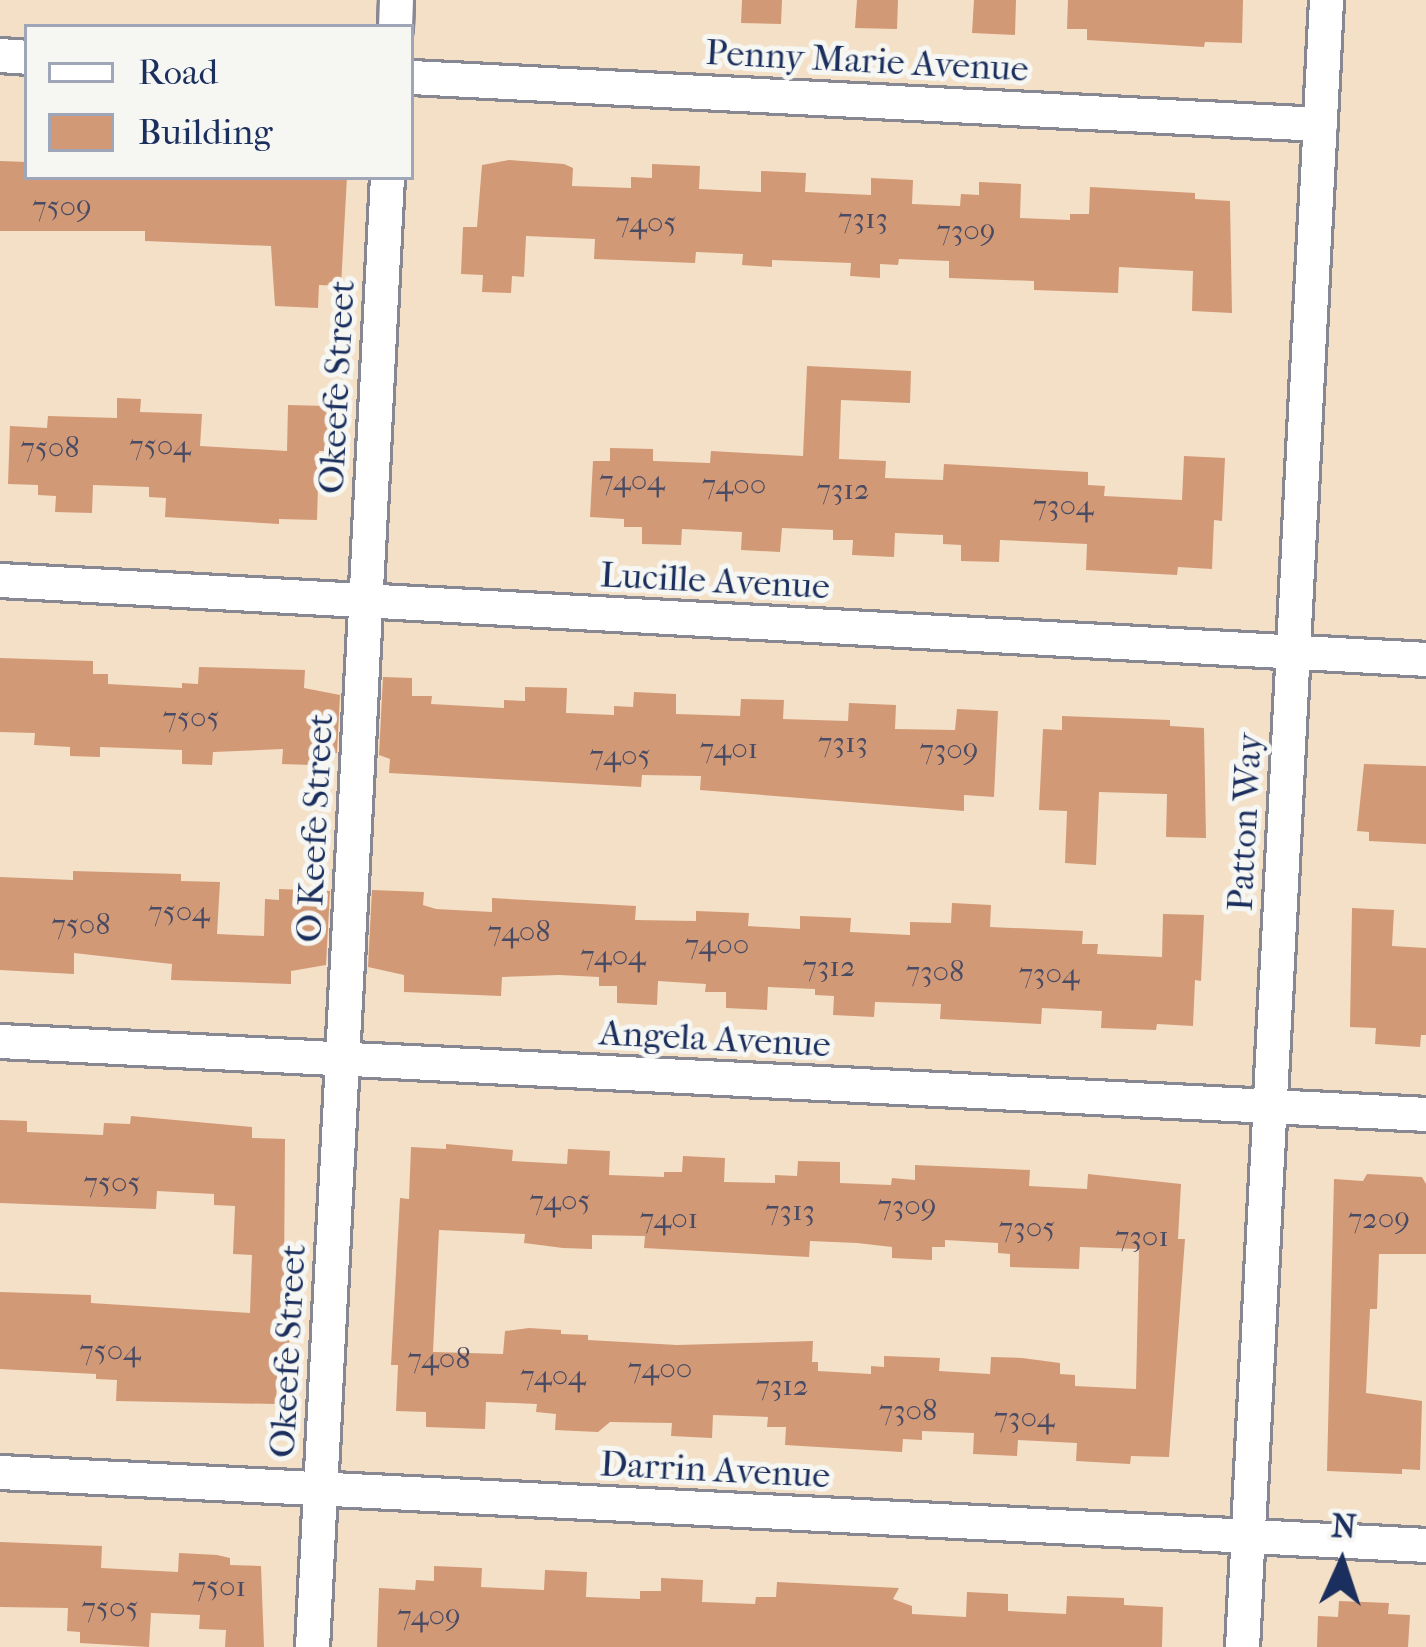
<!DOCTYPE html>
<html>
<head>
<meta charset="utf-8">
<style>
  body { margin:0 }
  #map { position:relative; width:1426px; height:1647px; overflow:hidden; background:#f4e0c7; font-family:"IM FELL French Canon",serif }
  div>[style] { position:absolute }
  .building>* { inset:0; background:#d29976 }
  .roads { filter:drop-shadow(3px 0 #888892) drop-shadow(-3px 0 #888892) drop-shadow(0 3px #888892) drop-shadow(0 -3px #888892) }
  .minor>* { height:33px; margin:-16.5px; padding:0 16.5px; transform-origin:16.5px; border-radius:16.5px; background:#fff }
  span { translate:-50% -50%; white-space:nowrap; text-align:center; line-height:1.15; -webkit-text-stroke:10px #f6f6f2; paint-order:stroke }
  .number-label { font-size:30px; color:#494a64 }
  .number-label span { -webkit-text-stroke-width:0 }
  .street-label { font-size:36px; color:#1b2f5e }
  .legend { position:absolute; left:24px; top:24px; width:390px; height:156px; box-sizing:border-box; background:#f6f6f2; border:3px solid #9ea6b7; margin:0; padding:15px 21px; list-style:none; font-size:36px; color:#1b2f5e }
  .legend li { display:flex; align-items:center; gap:24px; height:60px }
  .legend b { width:60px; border:3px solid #9ea6b7 }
  .north { position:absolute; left:1282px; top:1503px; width:120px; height:120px; -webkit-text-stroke:9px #f6f6f2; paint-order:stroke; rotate:3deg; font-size:33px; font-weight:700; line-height:48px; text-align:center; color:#1b2f5e }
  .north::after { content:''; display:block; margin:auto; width:42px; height:54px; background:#1b2f5e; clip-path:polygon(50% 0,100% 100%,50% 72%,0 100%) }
</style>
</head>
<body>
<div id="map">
  <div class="building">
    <i style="clip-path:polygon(742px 0,782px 0,781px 24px,741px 23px)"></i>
    <i style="clip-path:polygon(857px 0,898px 0,897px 29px,855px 28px)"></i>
    <i style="clip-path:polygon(974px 0,1016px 0,1015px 35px,972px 33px)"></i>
    <i style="clip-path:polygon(1068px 0,1243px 0,1242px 43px,1205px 42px,1204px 47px,1087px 40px,1087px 29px,1067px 29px)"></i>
    <i style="clip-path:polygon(509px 160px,564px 164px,573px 168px,572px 186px,631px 188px,631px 177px,652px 178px,652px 164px,700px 166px,699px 189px,761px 192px,761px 171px,806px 173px,805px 192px,871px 195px,871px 178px,913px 180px,912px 204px,960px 206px,961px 194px,979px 195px,979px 182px,1021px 184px,1020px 218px,1070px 220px,1070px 214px,1089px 214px,1090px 187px,1195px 193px,1195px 199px,1230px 201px,1232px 313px,1192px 311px,1193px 271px,1119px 267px,1118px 293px,1034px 290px,1034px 281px,949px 278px,949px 261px,899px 259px,898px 265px,880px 264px,880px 278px,850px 276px,851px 263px,772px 260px,772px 267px,742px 265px,743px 254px,696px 252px,695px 263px,594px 259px,595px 239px,526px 236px,524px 277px,512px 276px,511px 293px,482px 292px,483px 275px,461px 274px,463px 227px,477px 227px,482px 165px)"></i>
    <i style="clip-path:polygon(0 161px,27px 162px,27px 177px,347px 177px,341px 286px,319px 285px,318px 308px,275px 306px,271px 246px,145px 241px,145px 231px,0 231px)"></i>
    <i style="clip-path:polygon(807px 366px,911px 371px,910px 403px,841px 400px,839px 459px,886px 461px,885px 478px,943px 480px,944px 464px,1088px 472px,1088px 485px,1105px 486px,1104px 496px,1182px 500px,1184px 456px,1225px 458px,1222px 521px,1214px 520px,1212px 569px,1178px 567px,1177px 575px,1086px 570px,1087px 544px,1000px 540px,999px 562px,961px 561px,961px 545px,943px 544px,943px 535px,895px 533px,894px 557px,852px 555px,853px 540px,833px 540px,833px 530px,782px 528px,780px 552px,741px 550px,742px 532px,682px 529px,681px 545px,642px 544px,642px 527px,624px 527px,624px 519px,590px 517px,593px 461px,610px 461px,610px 448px,653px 449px,653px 461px,710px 463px,711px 451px,803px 456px)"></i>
    <i style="clip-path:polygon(117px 398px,141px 399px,140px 412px,202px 414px,200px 446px,287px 451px,288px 405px,329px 406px,328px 451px,319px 451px,317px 520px,279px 519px,279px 524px,165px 517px,166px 498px,149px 497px,149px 487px,93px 485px,92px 513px,55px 512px,56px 496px,38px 495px,38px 485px,8px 484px,10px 426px,47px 428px,48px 416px,117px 418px)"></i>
    <i style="clip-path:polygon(0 658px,93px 661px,93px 674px,108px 674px,108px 684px,182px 688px,182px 683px,198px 684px,199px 667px,305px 670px,304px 688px,340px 695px,337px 753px,312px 752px,311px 765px,282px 764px,283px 749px,213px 752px,212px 765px,182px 764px,182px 750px,100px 747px,100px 757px,70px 756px,70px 747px,34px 745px,35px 733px,0 732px)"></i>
    <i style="clip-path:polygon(383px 677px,412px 678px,412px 696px,432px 696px,431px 704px,504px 708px,504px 700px,525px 701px,525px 687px,567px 688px,566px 713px,614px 715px,614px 706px,633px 707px,634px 692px,676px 694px,676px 714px,740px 716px,741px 699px,784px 700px,783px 719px,848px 721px,849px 703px,896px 705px,895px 729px,955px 730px,957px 709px,998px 711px,994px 797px,964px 795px,964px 811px,700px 790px,701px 776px,642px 775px,641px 787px,389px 773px,390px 759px,379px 755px)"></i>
    <i style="clip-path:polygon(1062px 716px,1170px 720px,1170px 726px,1204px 728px,1206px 838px,1166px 837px,1167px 794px,1099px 792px,1096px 865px,1065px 863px,1067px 811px,1039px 810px,1043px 729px,1062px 730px)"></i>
    <i style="clip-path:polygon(1364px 764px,1426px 766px,1426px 844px,1369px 841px,1369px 832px,1357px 831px)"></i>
    <i style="clip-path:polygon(73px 871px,181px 874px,181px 881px,220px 882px,217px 934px,264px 936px,265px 899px,279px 900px,279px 889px,330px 891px,326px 965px,291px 971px,291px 984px,171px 980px,172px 964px,74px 953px,74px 974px,0 970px,0 877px,73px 880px)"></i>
    <i style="clip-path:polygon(372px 890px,424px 892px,423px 905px,436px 909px,492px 912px,492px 898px,544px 901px,636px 906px,635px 920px,696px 921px,696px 911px,749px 913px,748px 926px,800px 929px,800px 916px,851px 918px,850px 932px,910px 935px,910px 922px,951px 923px,952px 903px,991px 905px,990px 927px,1083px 931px,1082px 944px,1098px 944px,1097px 954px,1162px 957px,1163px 914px,1204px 915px,1201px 981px,1195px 980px,1193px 1026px,1157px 1024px,1156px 1030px,1101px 1028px,1102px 1011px,1042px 1008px,1041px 1024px,940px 1019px,941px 1004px,875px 1002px,874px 1017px,833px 1015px,834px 996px,815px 995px,815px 989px,768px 987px,767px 1010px,726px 1008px,726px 992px,705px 992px,706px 984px,658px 981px,657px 1005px,617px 1003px,617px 986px,599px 986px,599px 977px,559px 975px,502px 977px,501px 996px,404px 992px,404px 975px,368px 967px)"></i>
    <i style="clip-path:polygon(1352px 908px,1394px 910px,1392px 946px,1426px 948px,1426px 1035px,1421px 1035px,1420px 1047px,1375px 1044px,1376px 1028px,1350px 1027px)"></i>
    <i style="clip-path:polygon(131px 1116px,252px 1127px,252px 1138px,285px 1139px,284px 1280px,292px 1281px,289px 1351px,278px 1350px,276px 1404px,116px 1401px,117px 1380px,96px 1379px,96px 1374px,0 1369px,0 1292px,91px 1295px,91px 1303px,250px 1313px,252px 1255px,233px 1254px,235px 1206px,214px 1205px,214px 1194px,157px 1191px,156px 1209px,0 1203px,0 1120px,27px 1121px,27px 1132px,103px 1135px,104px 1123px,130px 1124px)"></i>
    <i style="clip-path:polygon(evenodd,446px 1144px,513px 1150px,512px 1161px,567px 1164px,568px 1149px,610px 1151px,609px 1175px,664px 1177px,664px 1172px,682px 1172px,683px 1156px,725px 1158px,724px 1182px,775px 1183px,775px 1175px,797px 1176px,798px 1161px,840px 1162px,840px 1183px,891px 1185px,892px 1178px,915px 1180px,915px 1165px,1030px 1170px,1029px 1186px,1087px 1189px,1088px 1174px,1181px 1184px,1178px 1239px,1185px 1239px,1169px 1457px,1131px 1456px,1130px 1464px,1076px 1461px,1077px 1443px,1018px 1440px,1017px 1456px,973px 1454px,974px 1433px,922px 1431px,922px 1440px,903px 1439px,902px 1452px,785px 1445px,786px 1427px,767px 1427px,768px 1417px,713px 1415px,712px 1438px,671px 1436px,672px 1423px,610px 1422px,598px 1432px,555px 1430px,556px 1414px,536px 1412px,537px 1404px,486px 1402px,485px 1429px,426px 1427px,426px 1412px,396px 1411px,398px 1365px,391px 1365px,400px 1198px,409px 1199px,411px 1147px,446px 1149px,446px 1144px,439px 1230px,525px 1234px,524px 1243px,563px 1248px,592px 1249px,592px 1235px,645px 1236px,644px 1248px,809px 1257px,810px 1241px,857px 1243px,892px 1247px,892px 1258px,932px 1260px,932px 1247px,945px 1247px,945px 1240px,998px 1243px,998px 1253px,1010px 1254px,1010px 1267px,1079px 1269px,1080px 1247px,1139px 1249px,1136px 1389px,1075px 1386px,1075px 1375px,1060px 1374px,1060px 1363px,1022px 1358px,991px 1357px,990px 1374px,939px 1371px,940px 1358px,884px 1356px,884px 1367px,871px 1366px,871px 1374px,818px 1371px,818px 1362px,812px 1362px,813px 1341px,677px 1345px,588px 1340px,588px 1335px,561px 1334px,561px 1330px,529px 1328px,505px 1331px,503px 1354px,433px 1352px,439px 1230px)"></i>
    <i style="clip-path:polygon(1367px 1174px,1422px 1177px,1426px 1184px,1426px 1254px,1379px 1254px,1377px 1309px,1370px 1309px,1366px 1393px,1422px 1401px,1420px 1470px,1402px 1469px,1402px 1474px,1327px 1471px,1334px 1179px,1363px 1181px)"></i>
    <i style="clip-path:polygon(0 1542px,102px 1546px,101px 1568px,178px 1572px,179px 1553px,217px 1555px,230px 1558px,230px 1565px,261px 1566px,264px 1647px,225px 1647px,226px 1630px,199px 1629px,200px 1615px,151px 1613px,149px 1647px,80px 1643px,80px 1632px,67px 1631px,68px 1608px,0 1607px)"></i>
    <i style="clip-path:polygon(434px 1566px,482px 1568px,481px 1587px,544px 1590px,545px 1570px,587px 1572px,586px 1597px,640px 1599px,640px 1591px,661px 1591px,661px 1578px,703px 1580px,702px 1602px,755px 1604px,756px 1597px,776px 1597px,777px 1582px,899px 1588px,893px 1599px,912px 1606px,912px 1614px,966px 1617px,967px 1592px,1008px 1594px,1008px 1611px,1066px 1614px,1067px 1596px,1124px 1598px,1124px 1605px,1163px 1607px,1162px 1647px,377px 1647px,379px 1588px,415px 1590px,416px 1580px,434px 1581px)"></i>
    <i style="clip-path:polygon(1339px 1601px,1389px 1603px,1388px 1614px,1410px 1615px,1408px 1647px,1317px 1647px,1318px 1616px,1338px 1617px)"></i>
  </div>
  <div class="roads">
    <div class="minor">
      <i style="left:395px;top:27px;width:27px;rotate:-88deg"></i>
      <i style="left:0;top:55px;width:27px;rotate:4deg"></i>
      <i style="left:411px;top:77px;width:910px;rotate:2.96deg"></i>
      <i style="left:0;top:580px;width:1428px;rotate:3.17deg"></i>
      <i style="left:0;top:1041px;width:1428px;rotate:2.93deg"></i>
      <i style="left:0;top:1472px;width:1428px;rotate:2.93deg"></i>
      <i style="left:312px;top:1647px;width:1472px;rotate:-87.08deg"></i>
      <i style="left:1242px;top:1647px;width:1649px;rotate:-87.08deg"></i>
    </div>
  </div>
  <div class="number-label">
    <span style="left:62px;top:207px">7509</span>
    <span style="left:863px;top:219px">7313</span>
    <span style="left:646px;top:223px">7405</span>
    <span style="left:966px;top:231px">7309</span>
    <span style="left:160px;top:446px">7504</span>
    <span style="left:50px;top:448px">7508</span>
    <span style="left:632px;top:481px">7404</span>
    <span style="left:734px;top:485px">7400</span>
    <span style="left:843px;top:490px">7312</span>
    <span style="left:1063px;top:506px">7304</span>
    <span style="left:191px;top:718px">7505</span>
    <span style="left:843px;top:743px">7313</span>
    <span style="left:729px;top:749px">7401</span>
    <span style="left:949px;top:750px">7309</span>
    <span style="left:620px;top:756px">7405</span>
    <span style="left:179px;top:912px">7504</span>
    <span style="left:81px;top:925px">7508</span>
    <span style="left:519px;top:932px">7408</span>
    <span style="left:717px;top:945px">7400</span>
    <span style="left:613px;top:956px">7404</span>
    <span style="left:829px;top:967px">7312</span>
    <span style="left:935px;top:972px">7308</span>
    <span style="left:1049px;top:974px">7304</span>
    <span style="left:112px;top:1183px">7505</span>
    <span style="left:560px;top:1201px">7405</span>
    <span style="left:907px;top:1206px">7309</span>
    <span style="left:790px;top:1211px">7313</span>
    <span style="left:669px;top:1219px">7401</span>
    <span style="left:1379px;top:1219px">7209</span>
    <span style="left:1027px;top:1228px">7305</span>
    <span style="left:1142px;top:1237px">7301</span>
    <span style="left:110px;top:1351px">7504</span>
    <span style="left:439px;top:1359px">7408</span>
    <span style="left:660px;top:1369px">7400</span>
    <span style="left:553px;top:1376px">7404</span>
    <span style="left:782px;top:1386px">7312</span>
    <span style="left:908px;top:1411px">7308</span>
    <span style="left:1024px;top:1418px">7304</span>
    <span style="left:219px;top:1587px">7501</span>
    <span style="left:110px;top:1608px">7505</span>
    <span style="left:429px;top:1616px">7409</span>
  </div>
  <div class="street-label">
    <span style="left:867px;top:61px;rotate:3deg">Penny Marie Avenue</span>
    <span style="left:337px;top:387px;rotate:-87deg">Okeefe Street</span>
    <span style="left:715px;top:581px;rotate:3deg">Lucille Avenue</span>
    <span style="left:1245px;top:822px;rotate:-87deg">Patton Way</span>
    <span style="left:315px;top:828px;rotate:-87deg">O Keefe Street</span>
    <span style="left:715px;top:1039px;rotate:3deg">Angela Avenue</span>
    <span style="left:288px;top:1351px;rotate:-87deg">Okeefe Street</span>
    <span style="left:715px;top:1470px;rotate:3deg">Darrin Avenue</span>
  </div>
  <ul class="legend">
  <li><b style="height:15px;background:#fff"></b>Road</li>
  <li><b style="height:33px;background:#d29976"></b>Building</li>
  </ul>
  <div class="north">N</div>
</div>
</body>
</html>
